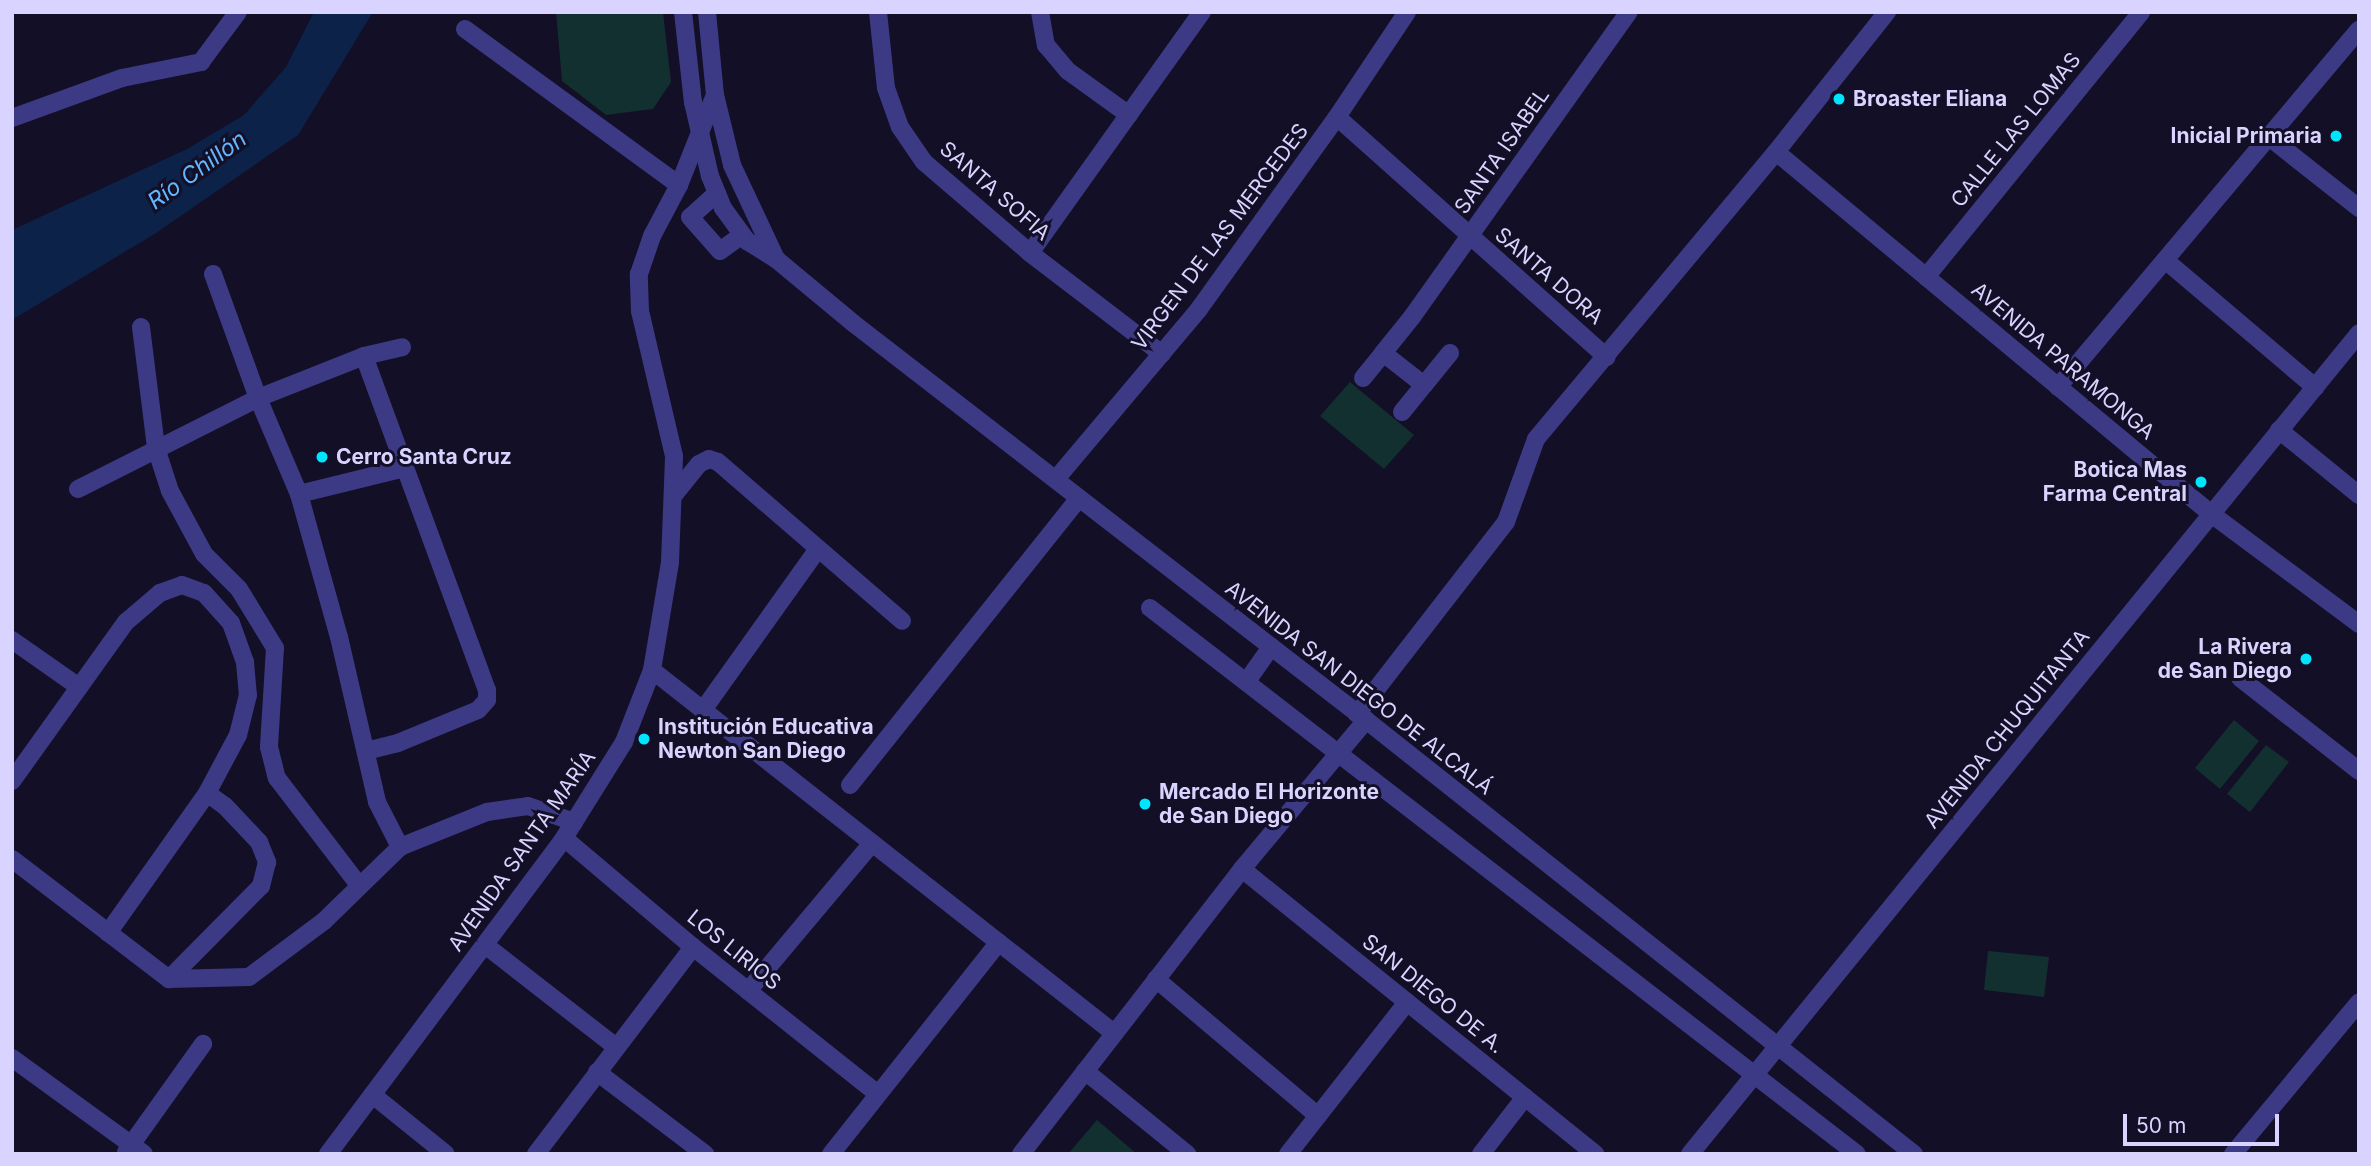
<!DOCTYPE html>
<html>
<head>
<meta charset="utf-8">
<style>
  body { margin:0 }
  #map { position:relative; width:2371px; height:1166px; overflow:hidden; background:#130f26; font-family:Inter,sans-serif }
  div>[style] { position:absolute }
  .green>* { inset:0; background:#12302f }
  .water>* { inset:0; background:#0c2248 }
  .minor>* { height:18px; margin:-9px; padding:0 9px; transform-origin:9px; border-radius:9px; background:#3d3a85 }
  .dots>* { width:19px; height:19px; translate:-50% -50%; box-sizing:border-box; border:4px solid #130f26; border-radius:50% }
  span { translate:-50% -50%; white-space:nowrap; text-align:center; line-height:1.15; -webkit-text-stroke:6px #130f26; paint-order:stroke }
  .poi-label { font-size:21px; color:#d9d4ff; font-weight:700 }
  .left { translate:0 -50%; text-align:left }
  .right { translate:-100% -50%; text-align:right }
  .street-label { font-size:21px; color:#d9d4ff }
  .water-label { font-size:23px; color:#62b6ff; font-style:italic }
  .frame { position:absolute; inset:0; border:14px solid #d9d4ff; pointer-events:none }
  .scale { position:absolute; left:2123px; top:1114px; width:156px; height:32px; box-sizing:border-box; border:4px solid #d9d4ff; border-top:0; padding-left:9px; font-size:21px; line-height:24px; white-space:nowrap; color:#d9d4ff; -webkit-text-stroke:5px #130f26; paint-order:stroke }
</style>
</head>
<body>
<div id="map">
  <div class="green">
    <i style="clip-path:polygon(556px 12px,663px 12px,671px 82px,653px 109px,606px 115px,562px 81px)"></i>
    <i style="clip-path:polygon(1350px 382px,1414px 435px,1384px 469px,1320px 416px)"></i>
    <i style="clip-path:polygon(2234px 720px,2259px 741px,2220px 789px,2195px 768px)"></i>
    <i style="clip-path:polygon(2266px 745px,2289px 762px,2250px 812px,2227px 794px)"></i>
    <i style="clip-path:polygon(1988px 951px,2049px 957px,2044px 997px,1984px 990px)"></i>
    <i style="clip-path:polygon(1097px 1120px,1137px 1154px,1068px 1154px)"></i>
  </div>
  <div class="water">
    <i style="clip-path:polygon(314px 12px,373px 12px,298px 135px,156px 233px,12px 320px,12px 230px,187px 149px,244px 115px,286px 67px)"></i>
  </div>
  <div class="minor">
    <i style="left:683px;top:12px;width:91px;rotate:83.7deg"></i>
    <i style="left:693px;top:102px;width:76px;rotate:77.1deg"></i>
    <i style="left:710px;top:176px;width:35px;rotate:68deg"></i>
    <i style="left:723px;top:208px;width:41px;rotate:54deg"></i>
    <i style="left:747px;top:241px;width:34px;rotate:32deg"></i>
    <i style="left:776px;top:259px;width:100px;rotate:39.7deg"></i>
    <i style="left:853px;top:323px;width:649px;rotate:37.74deg"></i>
    <i style="left:1366px;top:720px;width:699px;rotate:38.38deg"></i>
    <i style="left:707px;top:12px;width:83px;rotate:84.5deg"></i>
    <i style="left:715px;top:95px;width:72px;rotate:76.3deg"></i>
    <i style="left:732px;top:165px;width:104px;rotate:64.9deg"></i>
    <i style="left:878px;top:12px;width:76px;rotate:84deg"></i>
    <i style="left:886px;top:88px;width:41px;rotate:70.3deg"></i>
    <i style="left:900px;top:127px;width:42px;rotate:55.6deg"></i>
    <i style="left:924px;top:162px;width:140px;rotate:40.6deg"></i>
    <i style="left:1030px;top:253px;width:166px;rotate:37.4deg"></i>
    <i style="left:1040px;top:12px;width:34px;rotate:80deg"></i>
    <i style="left:1046px;top:45px;width:34px;rotate:50deg"></i>
    <i style="left:1068px;top:71px;width:75px;rotate:35.8deg"></i>
    <i style="left:465px;top:29px;width:265px;rotate:36.1deg"></i>
    <i style="left:1337px;top:117px;width:361px;rotate:41.7deg"></i>
    <i style="left:12px;top:118px;width:117px;rotate:-20deg"></i>
    <i style="left:122px;top:78px;width:81px;rotate:-11.4deg"></i>
    <i style="left:201px;top:62px;width:62px;rotate:-53.5deg"></i>
    <i style="left:2269px;top:137px;width:115px;rotate:38.3deg"></i>
    <i style="left:1776px;top:152px;width:565px;rotate:39.75deg"></i>
    <i style="left:2210px;top:513px;width:186px;rotate:36.7deg"></i>
    <i style="left:717px;top:193px;width:36px;rotate:138deg"></i>
    <i style="left:690px;top:217px;width:45px;rotate:48.6deg"></i>
    <i style="left:720px;top:251px;width:27px;rotate:-36deg"></i>
    <i style="left:1030px;top:253px;width:296px;rotate:-54.5deg"></i>
    <i style="left:2165px;top:260px;width:197px;rotate:40.3deg"></i>
    <i style="left:213px;top:274px;width:132px;rotate:70.1deg"></i>
    <i style="left:258px;top:398px;width:104px;rotate:66.9deg"></i>
    <i style="left:299px;top:494px;width:148px;rotate:74.4deg"></i>
    <i style="left:339px;top:637px;width:169px;rotate:77deg"></i>
    <i style="left:377px;top:802px;width:51px;rotate:62.9deg"></i>
    <i style="left:1926px;top:277px;width:341px;rotate:-50.9deg"></i>
    <i style="left:141px;top:327px;width:122px;rotate:82.9deg"></i>
    <i style="left:156px;top:448px;width:45px;rotate:72deg"></i>
    <i style="left:170px;top:491px;width:72px;rotate:61.6deg"></i>
    <i style="left:204px;top:554px;width:49px;rotate:45deg"></i>
    <i style="left:239px;top:589px;width:69px;rotate:58.6deg"></i>
    <i style="left:275px;top:648px;width:99px;rotate:93.5deg"></i>
    <i style="left:269px;top:747px;width:32px;rotate:76deg"></i>
    <i style="left:277px;top:778px;width:133px;rotate:52.6deg"></i>
    <i style="left:1450px;top:353px;width:41px;rotate:129.1deg"></i>
    <i style="left:1424px;top:385px;width:52px;rotate:-142deg"></i>
    <i style="left:1383px;top:353px;width:46px;rotate:-51.1deg"></i>
    <i style="left:1412px;top:317px;width:374px;rotate:-54.6deg"></i>
    <i style="left:364px;top:356px;width:356px;rotate:69.8deg"></i>
    <i style="left:487px;top:690px;width:10px;rotate:90deg"></i>
    <i style="left:487px;top:700px;width:13px;rotate:132deg"></i>
    <i style="left:478px;top:710px;width:87px;rotate:157.6deg"></i>
    <i style="left:398px;top:743px;width:33px;rotate:166deg"></i>
    <i style="left:1363px;top:378px;width:32px;rotate:-51deg"></i>
    <i style="left:2058px;top:387px;width:467px;rotate:-49.9deg"></i>
    <i style="left:1402px;top:412px;width:35px;rotate:-51deg"></i>
    <i style="left:2279px;top:430px;width:103px;rotate:39.1deg"></i>
    <i style="left:1056px;top:479px;width:222px;rotate:-49.9deg"></i>
    <i style="left:1199px;top:309px;width:236px;rotate:-54.3deg"></i>
    <i style="left:1337px;top:117px;width:126px;rotate:-56.3deg"></i>
    <i style="left:78px;top:489px;width:202px;rotate:-26.8deg"></i>
    <i style="left:258px;top:398px;width:114px;rotate:-21.6deg"></i>
    <i style="left:364px;top:356px;width:39px;rotate:-13deg"></i>
    <i style="left:299px;top:494px;width:109px;rotate:-13.8deg"></i>
    <i style="left:673px;top:496px;width:41px;rotate:-50.9deg"></i>
    <i style="left:699px;top:464px;width:11px;rotate:-27deg"></i>
    <i style="left:709px;top:459px;width:9px;rotate:18deg"></i>
    <i style="left:718px;top:462px;width:243px;rotate:40.8deg"></i>
    <i style="left:1150px;top:608px;width:893px;rotate:37.68deg"></i>
    <i style="left:12px;top:640px;width:82px;rotate:35deg"></i>
    <i style="left:652px;top:670px;width:588px;rotate:38.16deg"></i>
    <i style="left:2240px;top:678px;width:151px;rotate:38deg"></i>
    <i style="left:1247px;top:681px;width:42px;rotate:-54.8deg"></i>
    <i style="left:703px;top:710px;width:196px;rotate:-54.5deg"></i>
    <i style="left:1357px;top:714px;width:243px;rotate:-52.2deg"></i>
    <i style="left:1506px;top:522px;width:88px;rotate:-70.1deg"></i>
    <i style="left:1536px;top:439px;width:374px;rotate:-50.1deg"></i>
    <i style="left:1776px;top:152px;width:179px;rotate:-51.6deg"></i>
    <i style="left:12px;top:781px;width:196px;rotate:-54.4deg"></i>
    <i style="left:126px;top:622px;width:45px;rotate:-40.5deg"></i>
    <i style="left:160px;top:593px;width:23px;rotate:-20deg"></i>
    <i style="left:182px;top:585px;width:23px;rotate:20deg"></i>
    <i style="left:204px;top:593px;width:40px;rotate:48deg"></i>
    <i style="left:231px;top:623px;width:41px;rotate:70.3deg"></i>
    <i style="left:245px;top:662px;width:33px;rotate:85deg"></i>
    <i style="left:248px;top:695px;width:41px;rotate:104deg"></i>
    <i style="left:238px;top:735px;width:66px;rotate:118.1deg"></i>
    <i style="left:850px;top:785px;width:367px;rotate:-51.4deg"></i>
    <i style="left:564px;top:838px;width:169px;rotate:40.2deg"></i>
    <i style="left:693px;top:947px;width:236px;rotate:38.5deg"></i>
    <i style="left:12px;top:859px;width:198px;rotate:37.4deg"></i>
    <i style="left:169px;top:979px;width:80px;rotate:-1.4deg"></i>
    <i style="left:249px;top:977px;width:94px;rotate:-36.7deg"></i>
    <i style="left:324px;top:921px;width:106px;rotate:-44.2deg"></i>
    <i style="left:400px;top:847px;width:94px;rotate:-21.9deg"></i>
    <i style="left:487px;top:812px;width:41px;rotate:-8.3deg"></i>
    <i style="left:528px;top:806px;width:49px;rotate:19.2deg"></i>
    <i style="left:1242px;top:869px;width:454px;rotate:38.9deg"></i>
    <i style="left:108px;top:933px;width:171px;rotate:-54.7deg"></i>
    <i style="left:207px;top:793px;width:22px;rotate:36deg"></i>
    <i style="left:225px;top:806px;width:50px;rotate:46.6deg"></i>
    <i style="left:259px;top:842px;width:22px;rotate:68deg"></i>
    <i style="left:267px;top:862px;width:25px;rotate:104deg"></i>
    <i style="left:261px;top:886px;width:131px;rotate:134.7deg"></i>
    <i style="left:485px;top:945px;width:166px;rotate:37.9deg"></i>
    <i style="left:1156px;top:979px;width:212px;rotate:40.2deg"></i>
    <i style="left:748px;top:991px;width:193px;rotate:-50deg"></i>
    <i style="left:12px;top:1058px;width:163px;rotate:36deg"></i>
    <i style="left:1085px;top:1071px;width:132px;rotate:39.1deg"></i>
    <i style="left:597px;top:1072px;width:136px;rotate:37.2deg"></i>
    <i style="left:374px;top:1096px;width:92px;rotate:38.9deg"></i>
    <i style="left:126px;top:1152px;width:133px;rotate:-54.5deg"></i>
    <i style="left:328px;top:1154px;width:394px;rotate:-53.2deg"></i>
    <i style="left:564px;top:838px;width:113px;rotate:-58deg"></i>
    <i style="left:624px;top:742px;width:77px;rotate:-68.7deg"></i>
    <i style="left:652px;top:670px;width:109px;rotate:-80.5deg"></i>
    <i style="left:670px;top:562px;width:106px;rotate:-87.8deg"></i>
    <i style="left:674px;top:456px;width:149px;rotate:-103.2deg"></i>
    <i style="left:640px;top:311px;width:37px;rotate:-92deg"></i>
    <i style="left:639px;top:274px;width:40px;rotate:-71.1deg"></i>
    <i style="left:652px;top:236px;width:58px;rotate:-62.1deg"></i>
    <i style="left:679px;top:185px;width:97px;rotate:-68.2deg"></i>
    <i style="left:536px;top:1154px;width:260px;rotate:-52.8deg"></i>
    <i style="left:831px;top:1154px;width:270px;rotate:-51.6deg"></i>
    <i style="left:1021px;top:1154px;width:361px;rotate:-52.2deg"></i>
    <i style="left:1242px;top:869px;width:194px;rotate:-50.2deg"></i>
    <i style="left:1288px;top:1154px;width:193px;rotate:-51.9deg"></i>
    <i style="left:1481px;top:1154px;width:72px;rotate:-52.3deg"></i>
    <i style="left:1690px;top:1154px;width:1059px;rotate:-50.82deg"></i>
    <i style="left:2233px;top:1154px;width:197px;rotate:-50.3deg"></i>
  </div>
  <div class="dots">
    <i style="left:1839px;top:99px;background:#00e5ff"></i>
    <i style="left:2336px;top:136px;background:#00e5ff"></i>
    <i style="left:322px;top:457px;background:#00e5ff"></i>
    <i style="left:2201px;top:482px;background:#00e5ff"></i>
    <i style="left:2306px;top:659px;background:#00e5ff"></i>
    <i style="left:644px;top:739px;background:#00e5ff"></i>
    <i style="left:1145px;top:804px;background:#00e5ff"></i>
  </div>
  <div class="poi-label">
    <span class="left" style="left:1853px;top:99px">Broaster Eliana</span>
    <span class="right" style="left:2322px;top:136px">Inicial Primaria</span>
    <span class="left" style="left:336px;top:457px">Cerro Santa Cruz</span>
    <span class="right" style="left:2187px;top:482px">Botica Mas<br>Farma Central</span>
    <span class="right" style="left:2292px;top:659px">La Rivera<br>de San Diego</span>
    <span class="left" style="left:658px;top:739px">Institución Educativa<br>Newton San Diego</span>
    <span class="left" style="left:1159px;top:804px">Mercado El Horizonte<br>de San Diego</span>
  </div>
  <div class="street-label">
    <span style="left:2016px;top:130px;rotate:-51deg">CALLE LAS LOMAS</span>
    <span style="left:1502px;top:151px;rotate:-55deg">SANTA ISABEL</span>
    <span style="left:995px;top:191px;rotate:41deg">SANTA SOFIA</span>
    <span style="left:1220px;top:237px;rotate:-53deg">VIRGEN DE LAS MERCEDES</span>
    <span style="left:1549px;top:276px;rotate:41deg">SANTA DORA</span>
    <span style="left:2063px;top:361px;rotate:40deg">AVENIDA PARAMONGA</span>
    <span style="left:1359px;top:688px;rotate:38deg">AVENIDA SAN DIEGO DE ALCALÁ</span>
    <span style="left:2007px;top:729px;rotate:-51deg">AVENIDA CHUQUITANTA</span>
    <span style="left:522px;top:851px;rotate:-55deg">AVENIDA SANTA MARÍA</span>
    <span style="left:734px;top:950px;rotate:39deg">LOS LIRIOS</span>
    <span style="left:1433px;top:994px;rotate:39deg">SAN DIEGO DE A.</span>
  </div>
  <div class="water-label">
    <span style="left:197px;top:170px;rotate:-36deg">Río Chillón</span>
  </div>
  <div class="frame"></div>
  <div class="scale">50 m</div>
</div>
</body>
</html>
